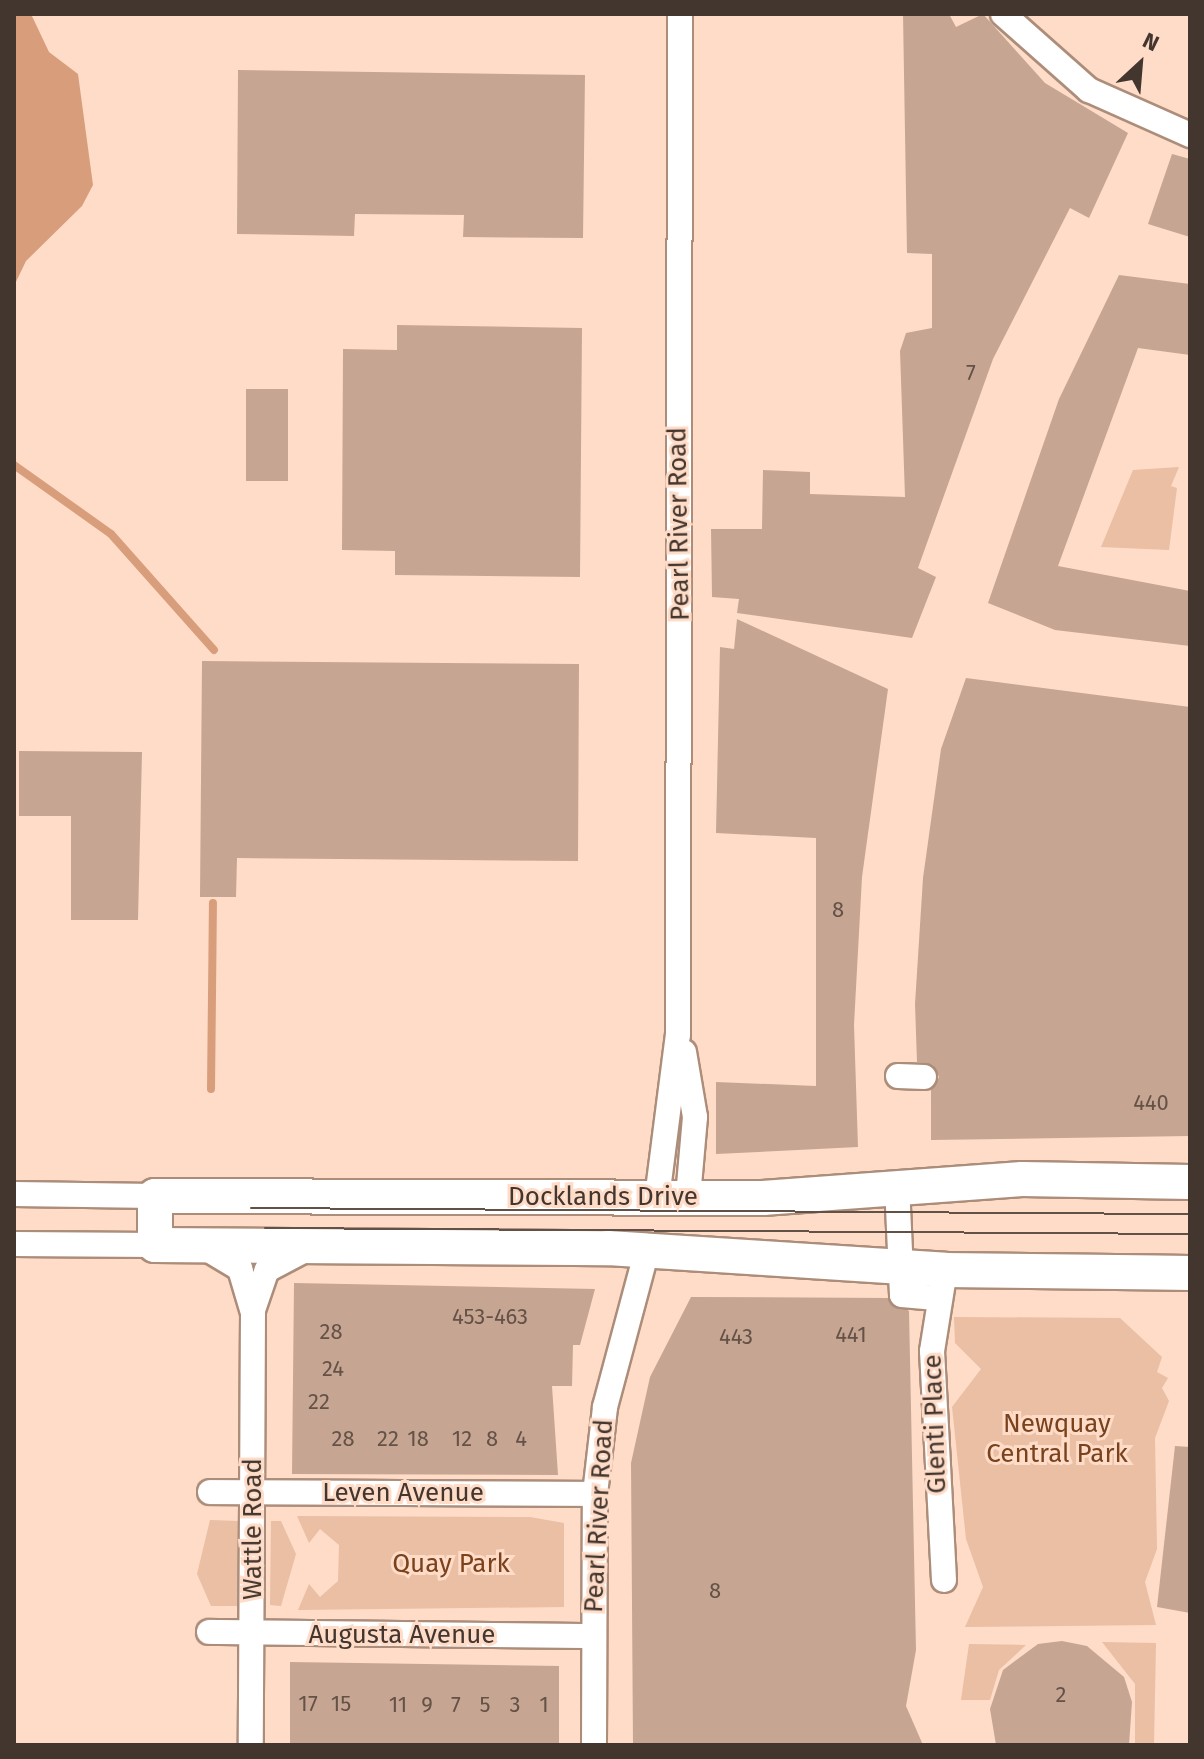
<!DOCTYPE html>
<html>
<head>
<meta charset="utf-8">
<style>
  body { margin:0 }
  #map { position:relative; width:1204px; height:1759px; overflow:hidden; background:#fedcc8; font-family:"Fira Sans",sans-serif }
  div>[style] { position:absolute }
  .green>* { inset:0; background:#eabfa4 }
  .water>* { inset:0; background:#d89e7b }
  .stream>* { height:8px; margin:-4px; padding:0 4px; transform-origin:4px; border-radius:4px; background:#d89e7b }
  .building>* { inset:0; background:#c6a592 }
  .roads { filter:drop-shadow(2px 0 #ac8d7a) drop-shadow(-2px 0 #ac8d7a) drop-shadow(0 2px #ac8d7a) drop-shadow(0 -2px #ac8d7a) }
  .street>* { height:24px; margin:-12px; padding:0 12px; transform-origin:12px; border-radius:12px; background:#fff }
  .secondary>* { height:34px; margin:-17px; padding:0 17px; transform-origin:17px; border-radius:17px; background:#fff }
  .tram>* { height:2px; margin:-1px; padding:0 1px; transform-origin:1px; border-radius:1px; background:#625147 }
  span { translate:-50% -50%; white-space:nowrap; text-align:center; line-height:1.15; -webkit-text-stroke:6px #fedcc8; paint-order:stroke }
  .number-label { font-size:22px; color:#645247 }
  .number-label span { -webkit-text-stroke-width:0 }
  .street-label { font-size:26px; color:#43362e }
  .park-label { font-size:26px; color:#79421c }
  .frame { position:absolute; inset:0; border:16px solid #43362e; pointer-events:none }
  .north { position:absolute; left:1100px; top:24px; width:80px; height:80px; -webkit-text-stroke:6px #fedcc8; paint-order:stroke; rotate:26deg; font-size:22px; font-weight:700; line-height:32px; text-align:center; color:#43362e }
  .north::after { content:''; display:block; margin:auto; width:28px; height:36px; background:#43362e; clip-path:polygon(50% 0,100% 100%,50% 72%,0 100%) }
</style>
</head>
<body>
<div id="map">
  <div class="green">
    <i style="clip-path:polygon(1179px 467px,1171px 486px,1177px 488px,1169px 550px,1101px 547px,1133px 470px)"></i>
    <i style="clip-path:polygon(954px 1317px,1120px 1318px,1162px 1357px,1157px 1372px,1168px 1378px,1162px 1388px,1169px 1401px,1155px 1438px,1157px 1549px,1145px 1582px,1156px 1625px,965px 1627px,983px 1587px,966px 1539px,952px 1407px,981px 1369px,955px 1343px)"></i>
    <i style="clip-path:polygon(297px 1516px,530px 1517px,564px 1523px,564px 1607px,298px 1610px,309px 1584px,320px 1597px,338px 1581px,339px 1545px,320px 1529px,309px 1543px)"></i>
    <i style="clip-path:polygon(210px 1520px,239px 1521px,239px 1606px,211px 1606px,197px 1574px)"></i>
    <i style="clip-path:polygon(271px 1521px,281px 1521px,296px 1554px,281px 1606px,270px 1605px)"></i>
    <i style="clip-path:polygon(1102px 1642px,1156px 1643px,1154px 1745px,1135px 1745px,1135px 1684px)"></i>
    <i style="clip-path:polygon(969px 1644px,1026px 1645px,999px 1670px,990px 1700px,961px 1700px)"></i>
  </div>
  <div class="water">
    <i style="clip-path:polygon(14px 14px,31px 14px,49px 52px,78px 74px,93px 185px,82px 206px,26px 261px,14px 286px)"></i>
  </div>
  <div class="stream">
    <i style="left:14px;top:465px;width:119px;rotate:35.4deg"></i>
    <i style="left:111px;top:534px;width:155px;rotate:48.4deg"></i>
    <i style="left:211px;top:1089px;width:186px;rotate:-89.4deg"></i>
  </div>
  <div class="building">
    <i style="clip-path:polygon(903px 14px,949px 14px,956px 27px,983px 14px,1045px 83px,1128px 133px,1089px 218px,1070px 208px,993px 359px,918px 568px,936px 577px,912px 638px,737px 613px,739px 599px,712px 597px,711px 529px,762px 529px,763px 470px,810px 472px,810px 494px,905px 497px,900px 351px,906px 333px,932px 328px,932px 254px,907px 253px)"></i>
    <i style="clip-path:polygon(238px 70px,585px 75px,583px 238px,463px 237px,464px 215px,355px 214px,354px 236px,237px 234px)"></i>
    <i style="clip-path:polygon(1172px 154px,1190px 159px,1190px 237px,1148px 224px)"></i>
    <i style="clip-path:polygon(1119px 275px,1190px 284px,1190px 355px,1138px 348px,1058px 566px,1190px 591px,1190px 646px,1055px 630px,988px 603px,1059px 399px)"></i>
    <i style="clip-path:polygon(397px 325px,582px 328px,580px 577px,395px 575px,395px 551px,342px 550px,343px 349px,397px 350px)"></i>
    <i style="clip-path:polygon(246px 389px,288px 389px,288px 481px,246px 481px)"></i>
    <i style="clip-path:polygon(737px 619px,888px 689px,862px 877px,854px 1025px,858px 1147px,716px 1154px,716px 1082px,816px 1086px,816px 838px,716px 833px,720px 647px,734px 649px)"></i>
    <i style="clip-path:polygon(202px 661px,579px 664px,578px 861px,237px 858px,236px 897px,200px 897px)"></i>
    <i style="clip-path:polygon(966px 678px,1190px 707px,1189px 1136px,931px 1140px,931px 1090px,939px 1077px,933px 1065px,917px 1062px,915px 1004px,923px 878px,941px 749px)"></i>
    <i style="clip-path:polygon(19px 751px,142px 752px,138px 920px,71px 920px,71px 816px,19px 816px)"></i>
    <i style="clip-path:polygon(294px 1283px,595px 1289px,580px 1345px,573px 1345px,572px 1386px,552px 1386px,558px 1475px,292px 1474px)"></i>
    <i style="clip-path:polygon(691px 1297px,888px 1298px,909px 1311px,916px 1650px,906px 1706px,923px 1745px,633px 1745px,631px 1463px,650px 1377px)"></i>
    <i style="clip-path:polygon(1175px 1446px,1190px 1447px,1190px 1613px,1157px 1607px)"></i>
    <i style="clip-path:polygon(1062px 1641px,1087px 1646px,1124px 1677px,1132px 1702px,1129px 1745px,996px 1745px,990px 1709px,1003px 1670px,1038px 1644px)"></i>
    <i style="clip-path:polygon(290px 1662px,559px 1666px,559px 1745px,290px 1745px)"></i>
  </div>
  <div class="roads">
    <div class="street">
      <i style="left:1003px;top:14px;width:115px;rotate:41.5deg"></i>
      <i style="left:1089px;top:90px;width:111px;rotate:24deg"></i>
      <i style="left:684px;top:1052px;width:66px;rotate:80.4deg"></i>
      <i style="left:695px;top:1117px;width:80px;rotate:95deg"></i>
      <i style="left:898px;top:1076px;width:26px;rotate:2deg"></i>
      <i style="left:897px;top:1185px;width:110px;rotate:87.4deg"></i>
      <i style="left:902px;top:1295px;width:37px;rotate:5deg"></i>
      <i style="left:14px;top:1194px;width:141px;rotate:0.8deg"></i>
      <i style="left:657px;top:1198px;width:165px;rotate:-82.7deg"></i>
      <i style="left:678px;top:1034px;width:1020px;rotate:-89.89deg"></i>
      <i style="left:14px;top:1244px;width:141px;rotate:0.4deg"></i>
      <i style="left:207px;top:1249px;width:39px;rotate:31deg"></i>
      <i style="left:240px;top:1269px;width:46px;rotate:73.5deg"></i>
      <i style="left:253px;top:1313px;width:432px;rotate:90.3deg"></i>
      <i style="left:254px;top:1307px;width:39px;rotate:-71deg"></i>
      <i style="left:267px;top:1270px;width:43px;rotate:-27.8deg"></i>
      <i style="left:210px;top:1492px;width:385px;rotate:0.3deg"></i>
      <i style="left:944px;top:1580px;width:229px;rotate:-93deg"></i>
      <i style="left:932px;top:1351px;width:82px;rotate:-80.9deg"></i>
      <i style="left:209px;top:1632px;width:385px;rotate:0.6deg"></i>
      <i style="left:594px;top:1745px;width:251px;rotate:-89.8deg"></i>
      <i style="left:595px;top:1494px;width:88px;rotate:-83.4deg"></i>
      <i style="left:605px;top:1407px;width:163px;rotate:-75deg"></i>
    </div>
    <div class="secondary">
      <i style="left:1190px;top:1182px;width:168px;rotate:-179deg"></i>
      <i style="left:1022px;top:1179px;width:260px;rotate:175.8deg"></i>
      <i style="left:763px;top:1198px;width:608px;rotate:-179.81deg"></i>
      <i style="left:155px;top:1196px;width:49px;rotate:90deg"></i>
      <i style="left:155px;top:1245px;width:453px;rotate:0.4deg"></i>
      <i style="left:608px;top:1248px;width:338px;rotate:3.7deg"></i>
      <i style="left:945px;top:1270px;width:245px;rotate:0.7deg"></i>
    </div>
  </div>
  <div class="tram">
    <i style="left:251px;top:1208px;width:939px;rotate:0.37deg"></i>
    <i style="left:265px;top:1228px;width:925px;rotate:0.37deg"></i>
  </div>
  <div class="number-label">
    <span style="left:971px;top:373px">7</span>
    <span style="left:838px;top:910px">8</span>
    <span style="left:1151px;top:1103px">440</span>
    <span style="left:490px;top:1317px">453-463</span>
    <span style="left:331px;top:1332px">28</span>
    <span style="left:851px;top:1335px">441</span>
    <span style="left:736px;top:1337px">443</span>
    <span style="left:333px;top:1369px">24</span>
    <span style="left:319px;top:1402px">22</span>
    <span style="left:343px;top:1439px">28</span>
    <span style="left:388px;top:1439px">22</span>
    <span style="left:418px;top:1439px">18</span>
    <span style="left:462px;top:1439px">12</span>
    <span style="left:492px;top:1439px">8</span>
    <span style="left:521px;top:1439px">4</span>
    <span style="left:715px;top:1591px">8</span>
    <span style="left:1061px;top:1695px">2</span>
    <span style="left:308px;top:1704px">17</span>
    <span style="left:341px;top:1704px">15</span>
    <span style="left:398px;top:1705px">11</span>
    <span style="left:427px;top:1705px">9</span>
    <span style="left:456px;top:1705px">7</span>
    <span style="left:485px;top:1705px">5</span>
    <span style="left:515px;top:1705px">3</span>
    <span style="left:544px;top:1705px">1</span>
  </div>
  <div class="street-label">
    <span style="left:679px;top:524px;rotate:-91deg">Pearl River Road</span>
    <span style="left:603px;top:1197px">Docklands Drive</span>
    <span style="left:935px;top:1424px;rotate:-92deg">Glenti Place</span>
    <span style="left:403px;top:1493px">Leven Avenue</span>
    <span style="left:599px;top:1516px;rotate:-87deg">Pearl River Road</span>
    <span style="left:253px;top:1529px;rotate:-90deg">Wattle Road</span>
    <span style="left:402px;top:1635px">Augusta Avenue</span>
  </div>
  <div class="park-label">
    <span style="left:1057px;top:1439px">Newquay<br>Central Park</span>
    <span style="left:451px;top:1564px">Quay Park</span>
  </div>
  <div class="frame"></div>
  <div class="north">N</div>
</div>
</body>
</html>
